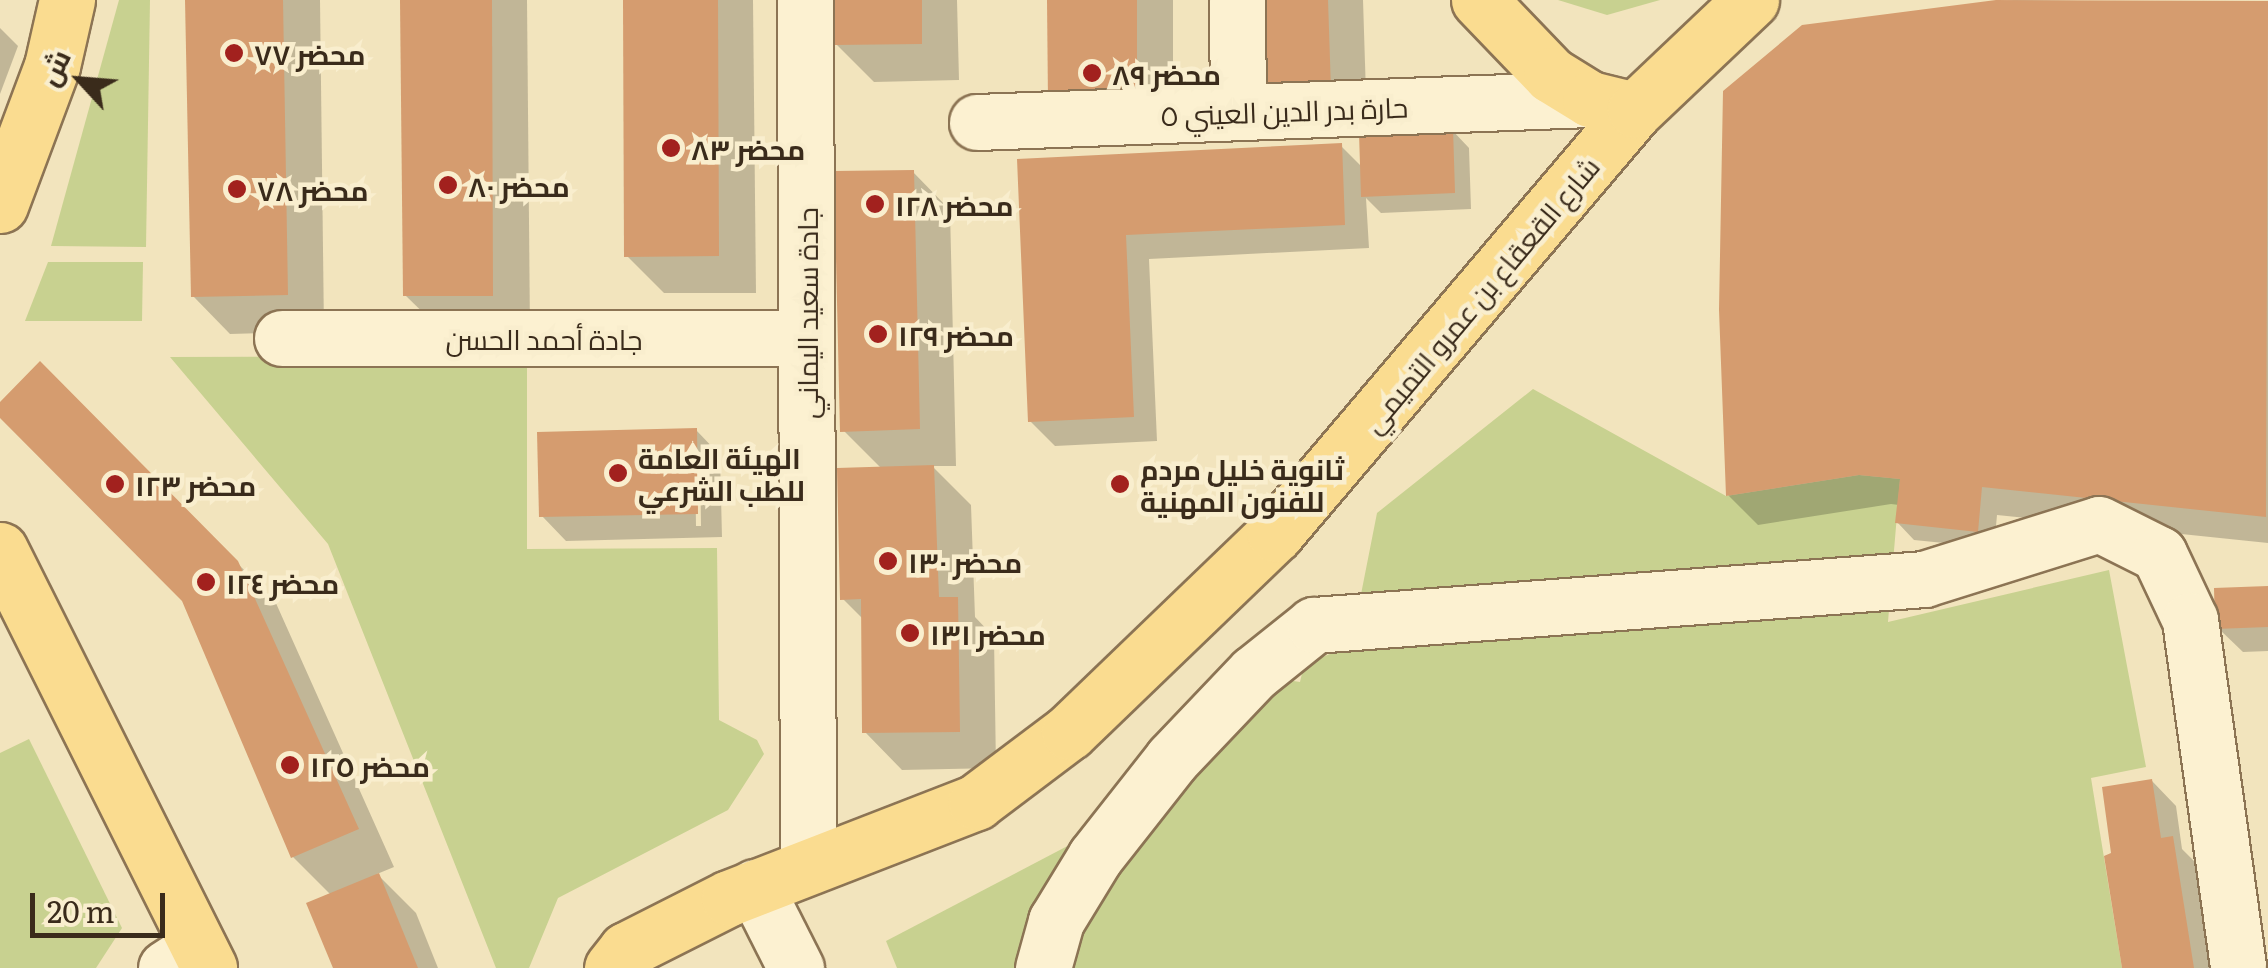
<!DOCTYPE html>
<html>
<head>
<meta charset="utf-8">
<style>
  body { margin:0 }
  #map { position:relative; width:2268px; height:968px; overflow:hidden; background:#f2e4bd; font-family:Literata,Cairo,serif }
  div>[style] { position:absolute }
  .green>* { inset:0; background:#c8d190 }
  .shadow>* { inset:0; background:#0003 }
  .building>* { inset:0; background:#d59c6f }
  .roads { filter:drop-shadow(2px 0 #8c7454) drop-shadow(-2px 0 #8c7454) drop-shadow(0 2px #8c7454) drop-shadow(0 -2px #8c7454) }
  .minor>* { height:55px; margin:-27.5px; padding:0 27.5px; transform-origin:27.5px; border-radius:27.5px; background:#fcf1d1 }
  .major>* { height:55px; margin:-27.5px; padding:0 27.5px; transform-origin:27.5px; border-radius:27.5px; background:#fadc90 }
  .dots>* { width:28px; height:28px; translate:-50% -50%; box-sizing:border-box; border:5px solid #f9eece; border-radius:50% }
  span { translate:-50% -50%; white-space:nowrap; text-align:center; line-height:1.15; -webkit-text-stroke:9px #f9eece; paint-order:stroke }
  .poi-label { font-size:28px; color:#3a2b1b; font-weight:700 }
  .left { translate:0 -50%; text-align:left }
  .street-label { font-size:28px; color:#3a2b1b }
  .north { position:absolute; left:30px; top:30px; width:100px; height:100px; -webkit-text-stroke:8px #f9eece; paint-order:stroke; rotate:296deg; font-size:28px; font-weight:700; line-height:40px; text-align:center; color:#3a2b1b }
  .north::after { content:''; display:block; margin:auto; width:35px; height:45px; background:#3a2b1b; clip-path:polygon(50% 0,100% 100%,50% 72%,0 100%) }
  .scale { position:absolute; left:30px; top:893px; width:135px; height:45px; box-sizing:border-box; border:5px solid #3a2b1b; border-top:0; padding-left:12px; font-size:30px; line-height:35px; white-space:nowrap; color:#3a2b1b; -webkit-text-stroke:8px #f9eece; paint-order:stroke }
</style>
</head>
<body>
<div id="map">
  <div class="green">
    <i style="clip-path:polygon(119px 0,150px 0,146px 247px,51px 246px)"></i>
    <i style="clip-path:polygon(1558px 0,1660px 0,1607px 15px)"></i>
    <i style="clip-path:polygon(48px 262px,143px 262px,142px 321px,25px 321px)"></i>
    <i style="clip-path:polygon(527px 356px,527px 549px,717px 548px,719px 720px,757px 740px,764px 754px,728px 810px,558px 898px,529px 968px,496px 968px,328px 544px,170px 357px)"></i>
    <i style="clip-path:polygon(1533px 389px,1726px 496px,1859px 475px,1900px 479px,1888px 622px,2109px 570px,2146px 767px,2091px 778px,2122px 968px,1056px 968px,1068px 928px,1236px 722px,1287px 680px,1300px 682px,1304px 665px,1351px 645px,1377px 513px)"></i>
    <i style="clip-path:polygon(29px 739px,122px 928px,96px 968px,0 968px,0 753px)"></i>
    <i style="clip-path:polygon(1077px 841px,1019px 968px,897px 968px,886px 941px)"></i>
  </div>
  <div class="shadow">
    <i style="clip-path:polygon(188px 0,320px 0,324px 331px,230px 334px,193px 296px)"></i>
    <i style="clip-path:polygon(402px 0,527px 0,530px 332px,443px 332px,405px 295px)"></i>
    <i style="clip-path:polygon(625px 0,753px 0,756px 293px,664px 293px,627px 256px)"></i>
    <i style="clip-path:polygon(836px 0,957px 0,959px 80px,874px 82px,836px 44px)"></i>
    <i style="clip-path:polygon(1050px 0,1173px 0,1173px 138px)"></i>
    <i style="clip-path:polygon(1251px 0,1363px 0,1367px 126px)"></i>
    <i style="clip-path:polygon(2015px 0,2268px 4px,2268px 543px,1997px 515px,1994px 548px,1914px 540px,1897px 522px,1899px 505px,1891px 504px,1758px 525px,1728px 495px,1803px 27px)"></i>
    <i style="clip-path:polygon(0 28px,18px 46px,0 94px)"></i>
    <i style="clip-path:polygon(1452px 130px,1469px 148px,1471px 209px,1381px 213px,1366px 198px,1369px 248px,1149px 259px,1157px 441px,1055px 446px,1030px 421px,1019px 161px,1341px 146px,1363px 168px)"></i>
    <i style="clip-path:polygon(913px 172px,950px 210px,956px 466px,932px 466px,971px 505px,975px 617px,994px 637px,996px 768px,902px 770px,865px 732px,863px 619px,843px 599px,882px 469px,843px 430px)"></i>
    <i style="clip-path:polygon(40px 365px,275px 601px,394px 867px,377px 874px,416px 913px,438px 968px,336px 968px,331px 895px,293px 857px,184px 599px,0 415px,0 405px)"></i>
    <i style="clip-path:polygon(evenodd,696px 430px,720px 455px,722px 537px,566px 541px,542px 516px,696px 430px,695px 452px,700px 452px,701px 526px,696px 526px,695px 452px)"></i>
    <i style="clip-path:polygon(2268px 589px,2268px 651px,2243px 652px,2218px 628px)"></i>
    <i style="clip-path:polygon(2152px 781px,2176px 806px,2182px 849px,2197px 864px,2213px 968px,2124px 968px,2114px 854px)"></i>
  </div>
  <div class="building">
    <i style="clip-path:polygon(185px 0,283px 0,288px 295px,191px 297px)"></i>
    <i style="clip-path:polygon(400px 0,492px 0,493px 296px,403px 296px)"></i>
    <i style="clip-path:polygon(623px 0,718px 0,719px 256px,624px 257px)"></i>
    <i style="clip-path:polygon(834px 0,922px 0,922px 44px,834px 45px)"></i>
    <i style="clip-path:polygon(1047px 0,1137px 0,1137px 102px,1048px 102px)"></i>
    <i style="clip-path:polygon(1249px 0,1328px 0,1331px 90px,1251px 93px)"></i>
    <i style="clip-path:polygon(1996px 0,2268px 1px,2266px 517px,1982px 487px,1978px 532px,1895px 523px,1900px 479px,1859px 475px,1726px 496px,1719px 310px,1723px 91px,1802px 25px)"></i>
    <i style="clip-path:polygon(1453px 128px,1455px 193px,1361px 197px,1359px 133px)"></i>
    <i style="clip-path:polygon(1342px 143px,1345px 225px,1126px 235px,1134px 417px,1028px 422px,1017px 159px)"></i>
    <i style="clip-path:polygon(914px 170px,920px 429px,840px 432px,834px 171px)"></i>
    <i style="clip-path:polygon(40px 361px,238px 561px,359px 829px,291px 858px,182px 601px,0 418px,0 402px)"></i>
    <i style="clip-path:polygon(697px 428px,698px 514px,539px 517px,537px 432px)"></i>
    <i style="clip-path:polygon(934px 465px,939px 597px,958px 597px,960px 732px,862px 733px,861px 599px,840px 600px,837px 468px)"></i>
    <i style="clip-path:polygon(2268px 586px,2268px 627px,2215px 629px,2214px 588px)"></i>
    <i style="clip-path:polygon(2152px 779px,2161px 838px,2173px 836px,2194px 968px,2122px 968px,2104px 856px,2111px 853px,2102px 787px)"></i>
    <i style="clip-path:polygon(379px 873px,418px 968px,333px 968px,306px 903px)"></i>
  </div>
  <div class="roads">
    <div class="minor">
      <i style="left:805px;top:0;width:866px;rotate:89.8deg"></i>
      <i style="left:1237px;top:0;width:112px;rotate:89.5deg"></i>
      <i style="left:977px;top:122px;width:613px;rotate:-2.15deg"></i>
      <i style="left:282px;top:338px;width:524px"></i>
      <i style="left:755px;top:887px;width:91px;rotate:63.2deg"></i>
      <i style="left:166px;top:968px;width:38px;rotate:-33deg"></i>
      <i style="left:1043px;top:968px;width:49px;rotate:-74.5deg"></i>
      <i style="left:1056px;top:921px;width:75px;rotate:-58.6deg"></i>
      <i style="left:1095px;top:857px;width:125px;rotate:-51.8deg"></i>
      <i style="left:1172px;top:759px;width:119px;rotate:-46.4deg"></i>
      <i style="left:1254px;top:673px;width:77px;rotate:-38.7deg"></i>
      <i style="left:1314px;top:625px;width:612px;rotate:-4.31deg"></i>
      <i style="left:1924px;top:579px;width:183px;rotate:-17.4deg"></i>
      <i style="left:2099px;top:524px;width:67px;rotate:26.6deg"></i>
      <i style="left:2159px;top:554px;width:73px;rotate:64.8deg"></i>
      <i style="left:2190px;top:620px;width:351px;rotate:82.1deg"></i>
    </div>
    <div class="major">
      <i style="left:1479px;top:0;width:104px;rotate:46.2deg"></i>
      <i style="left:1551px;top:75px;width:46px;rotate:31.6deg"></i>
      <i style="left:1590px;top:99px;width:46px;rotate:13.7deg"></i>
      <i style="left:0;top:205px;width:148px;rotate:-69.5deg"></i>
      <i style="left:52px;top:66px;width:68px;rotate:-77.2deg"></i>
      <i style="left:0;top:550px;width:467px;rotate:63.4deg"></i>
      <i style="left:612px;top:968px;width:23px;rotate:-52deg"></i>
      <i style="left:626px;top:950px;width:115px;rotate:-26.8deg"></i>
      <i style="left:729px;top:898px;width:265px;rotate:-21.2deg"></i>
      <i style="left:976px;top:802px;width:116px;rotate:-37deg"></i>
      <i style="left:1069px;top:732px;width:286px;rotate:-43.9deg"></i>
      <i style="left:1275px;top:534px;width:556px;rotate:-49.67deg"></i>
      <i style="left:1635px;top:110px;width:160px;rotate:-43.5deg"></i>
    </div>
  </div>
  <div class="dots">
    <i style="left:234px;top:53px;background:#a2211e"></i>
    <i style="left:1092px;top:73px;background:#a2211e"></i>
    <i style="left:671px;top:148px;background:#a2211e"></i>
    <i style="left:448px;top:185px;background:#a2211e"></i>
    <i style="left:237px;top:189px;background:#a2211e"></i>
    <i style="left:875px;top:204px;background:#a2211e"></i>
    <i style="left:878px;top:334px;background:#a2211e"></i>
    <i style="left:618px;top:473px;background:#a2211e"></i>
    <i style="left:115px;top:484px;background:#a2211e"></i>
    <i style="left:1120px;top:484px;background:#a2211e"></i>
    <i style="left:888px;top:561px;background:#a2211e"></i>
    <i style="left:206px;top:582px;background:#a2211e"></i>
    <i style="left:910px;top:633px;background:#a2211e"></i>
    <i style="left:290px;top:765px;background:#a2211e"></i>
  </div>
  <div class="poi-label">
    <span class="left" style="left:254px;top:53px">محضر ٧٧</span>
    <span class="left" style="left:1112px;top:73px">محضر ٨٩</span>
    <span class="left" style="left:691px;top:148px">محضر ٨٣</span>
    <span class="left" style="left:468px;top:185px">محضر ٨٠</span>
    <span class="left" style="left:257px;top:189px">محضر ٧٨</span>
    <span class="left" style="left:895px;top:204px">محضر ١٢٨</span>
    <span class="left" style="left:898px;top:334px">محضر ١٢٩</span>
    <span class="left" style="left:638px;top:473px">الهيئة العامة<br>للطب الشرعي</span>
    <span class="left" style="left:1140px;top:484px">ثانوية خليل مردم<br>للفنون المهنية</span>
    <span class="left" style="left:135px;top:484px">محضر ١٢٣</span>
    <span class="left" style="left:908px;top:561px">محضر ١٣٠</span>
    <span class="left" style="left:226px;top:582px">محضر ١٢٤</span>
    <span class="left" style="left:930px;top:633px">محضر ١٣١</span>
    <span class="left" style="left:310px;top:765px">محضر ١٢٥</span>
  </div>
  <div class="street-label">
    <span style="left:1284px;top:110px;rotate:-2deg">حارة بدر الدين العيني ٥</span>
    <span style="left:1480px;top:294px;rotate:-50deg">شارع القعقاع بن عمرو التميمي</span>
    <span style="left:806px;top:313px;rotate:-90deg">جادة سعيد اليماني</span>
    <span style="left:544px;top:338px">جادة أحمد الحسن</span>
  </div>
  <div class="north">ش</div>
  <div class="scale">20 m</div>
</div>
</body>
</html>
